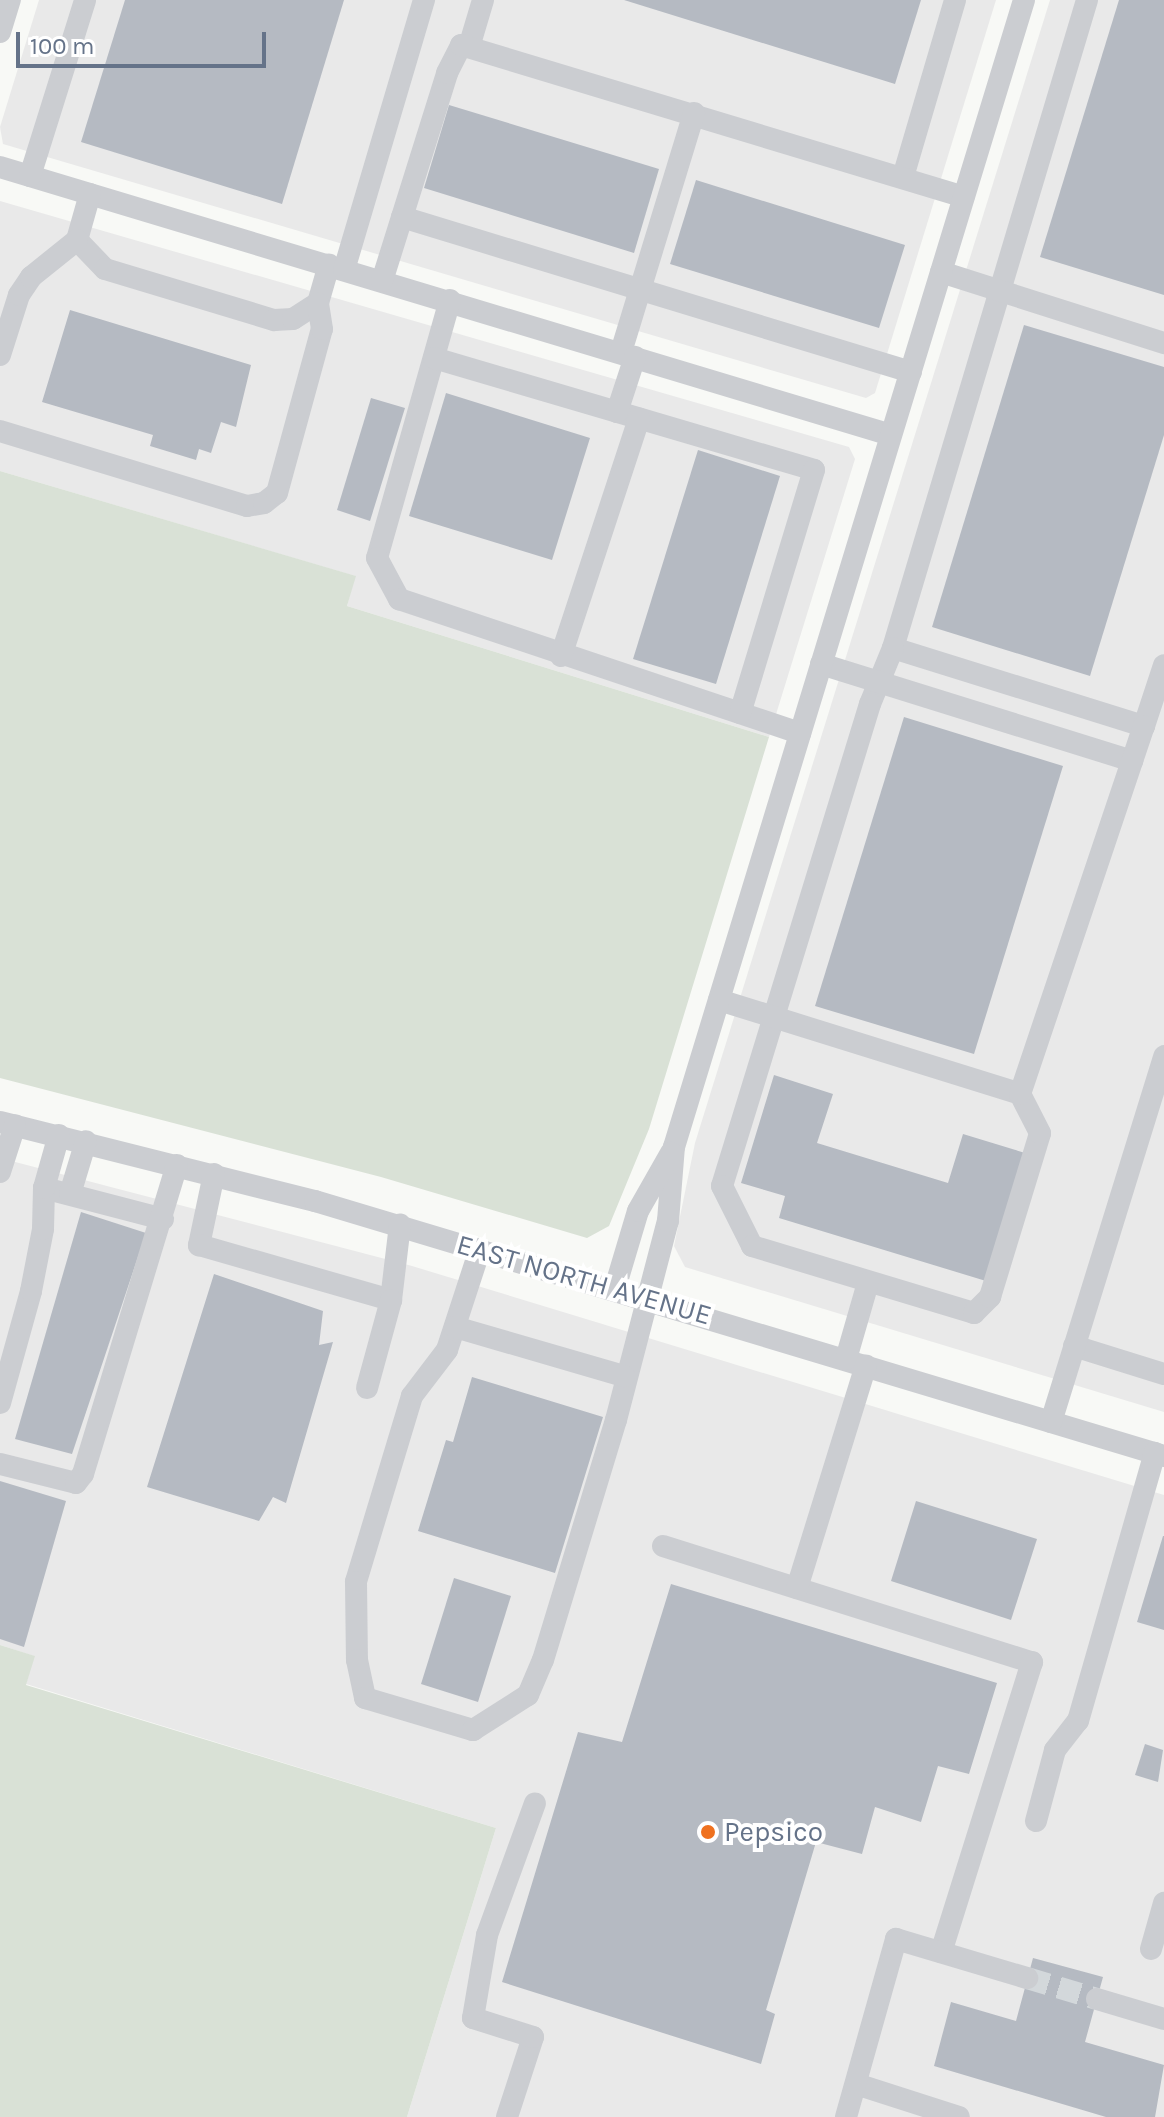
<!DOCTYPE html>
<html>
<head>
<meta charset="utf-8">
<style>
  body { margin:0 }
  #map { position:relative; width:1164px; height:2117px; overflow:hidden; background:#f8f9f6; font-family:Karla,sans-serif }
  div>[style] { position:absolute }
  .built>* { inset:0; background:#e9e9e9 }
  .green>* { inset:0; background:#d9e1d6 }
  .building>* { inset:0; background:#b5bac2 }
  .minor-tunnel>* { height:22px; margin-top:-11px; transform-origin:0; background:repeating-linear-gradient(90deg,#d3d8db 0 22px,transparent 0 33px) }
  .minor>* { height:22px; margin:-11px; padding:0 11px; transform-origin:11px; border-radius:11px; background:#cbcdd1 }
  .dots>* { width:22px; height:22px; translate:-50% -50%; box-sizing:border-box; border:4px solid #fff; border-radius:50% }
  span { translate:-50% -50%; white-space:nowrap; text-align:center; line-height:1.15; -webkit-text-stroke:8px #fff; paint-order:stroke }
  .street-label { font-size:28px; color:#657389 }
  .poi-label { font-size:28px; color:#657389 }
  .left { translate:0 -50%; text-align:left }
  .scale { position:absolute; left:16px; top:32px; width:250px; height:36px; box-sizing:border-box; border:4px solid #657389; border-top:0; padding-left:10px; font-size:24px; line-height:28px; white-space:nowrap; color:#657389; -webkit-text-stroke:6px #fff; paint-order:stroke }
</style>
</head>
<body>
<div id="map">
  <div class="built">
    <i style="clip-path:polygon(39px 0,996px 0,875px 393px,866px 398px,3px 144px,0 127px)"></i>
    <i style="clip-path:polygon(1050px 0,1164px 0,1164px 1412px,685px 1267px,674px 1246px,695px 1143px)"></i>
    <i style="clip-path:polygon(0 201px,849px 447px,855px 459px,769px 737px,347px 606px,355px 576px,0 471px)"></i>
    <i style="clip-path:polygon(0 1158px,412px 1266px,1164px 1495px,1164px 2117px,407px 2117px,496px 1828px,26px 1684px,34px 1656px,0 1645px)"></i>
  </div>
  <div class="green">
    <i style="clip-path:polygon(0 471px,356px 576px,347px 606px,769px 737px,649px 1129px,609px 1226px,587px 1238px,381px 1177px,0 1078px)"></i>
    <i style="clip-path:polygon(0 1645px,35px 1656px,26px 1685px,496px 1828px,407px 2117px,0 2117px)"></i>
  </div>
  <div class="building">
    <i style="clip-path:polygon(125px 0,344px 0,282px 204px,81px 142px)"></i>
    <i style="clip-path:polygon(624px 0,921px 0,895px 84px)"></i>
    <i style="clip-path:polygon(1119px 0,1164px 0,1164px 295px,1040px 257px)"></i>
    <i style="clip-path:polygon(449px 105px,659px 169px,634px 253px,424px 188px)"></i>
    <i style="clip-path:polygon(696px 180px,905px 245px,879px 328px,670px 264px)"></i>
    <i style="clip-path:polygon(70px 310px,251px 365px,236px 427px,221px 422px,211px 453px,199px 449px,196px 460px,150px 446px,153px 435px,42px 402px)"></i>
    <i style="clip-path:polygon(1024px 325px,1164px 367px,1164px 435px,1090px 676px,932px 627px)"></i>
    <i style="clip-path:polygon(446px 393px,590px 438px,552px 560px,409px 516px)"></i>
    <i style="clip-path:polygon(371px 398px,405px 408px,370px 521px,337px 510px)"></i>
    <i style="clip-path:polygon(698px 450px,780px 476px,716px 684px,633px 659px)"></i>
    <i style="clip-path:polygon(904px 717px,1063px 766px,974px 1054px,815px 1006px)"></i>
    <i style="clip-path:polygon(774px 1075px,833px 1094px,817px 1143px,948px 1183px,963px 1134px,1025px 1153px,986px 1281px,779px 1218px,785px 1196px,741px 1183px)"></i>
    <i style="clip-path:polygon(81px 1212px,146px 1233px,72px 1454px,15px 1439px)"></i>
    <i style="clip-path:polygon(214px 1274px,323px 1311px,319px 1345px,333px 1342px,286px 1503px,273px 1497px,259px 1521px,147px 1487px)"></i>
    <i style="clip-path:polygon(472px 1377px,603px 1417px,555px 1573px,418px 1531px,446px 1440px,453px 1442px)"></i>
    <i style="clip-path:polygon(0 1481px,66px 1501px,24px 1647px,0 1639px)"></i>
    <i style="clip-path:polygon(916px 1501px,1037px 1539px,1011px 1620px,891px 1581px)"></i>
    <i style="clip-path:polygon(1163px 1536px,1164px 1536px,1164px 1630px,1137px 1622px)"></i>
    <i style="clip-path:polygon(454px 1578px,511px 1596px,478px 1702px,421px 1684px)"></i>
    <i style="clip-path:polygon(671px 1584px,997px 1683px,969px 1774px,938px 1766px,921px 1822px,875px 1807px,862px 1854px,816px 1842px,766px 2010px,775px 2014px,761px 2064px,502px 1982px,578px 1732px,622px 1742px)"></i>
    <i style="clip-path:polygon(1145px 1744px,1163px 1750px,1158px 1782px,1135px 1775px)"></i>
    <i style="clip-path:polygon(1033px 1958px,1103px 1977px,1085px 2042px,1164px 2065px,1155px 2117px,1106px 2117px,934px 2066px,951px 2002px,1016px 2021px)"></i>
  </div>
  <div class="minor-tunnel">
    <i style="left:1027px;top:1978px;width:73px;rotate:16.7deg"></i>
  </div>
  <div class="minor">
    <i style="left:1087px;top:0;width:676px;rotate:106.67deg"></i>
    <i style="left:893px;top:648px;width:263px;rotate:17.3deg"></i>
    <i style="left:1144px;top:726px;width:64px;rotate:-71.8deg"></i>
    <i style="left:0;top:32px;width:34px;rotate:-73deg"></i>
    <i style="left:469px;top:47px;width:49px;rotate:-73.4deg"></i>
    <i style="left:0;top:167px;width:930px;rotate:16.74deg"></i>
    <i style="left:30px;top:176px;width:184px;rotate:-72.6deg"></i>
    <i style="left:903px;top:177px;width:184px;rotate:-73.6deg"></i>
    <i style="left:90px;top:194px;width:48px;rotate:105.8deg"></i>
    <i style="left:77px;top:240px;width:40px;rotate:46deg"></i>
    <i style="left:105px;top:269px;width:177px;rotate:16.8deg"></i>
    <i style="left:274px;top:320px;width:19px;rotate:-3deg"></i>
    <i style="left:293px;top:319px;width:30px;rotate:-33deg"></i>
    <i style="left:318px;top:303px;width:40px;rotate:-74deg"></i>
    <i style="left:402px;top:217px;width:532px;rotate:16.94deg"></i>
    <i style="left:344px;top:270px;width:282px;rotate:-73.5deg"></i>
    <i style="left:941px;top:272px;width:234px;rotate:17.7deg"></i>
    <i style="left:382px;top:281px;width:218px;rotate:-72.6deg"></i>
    <i style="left:447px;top:73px;width:31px;rotate:-63deg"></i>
    <i style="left:461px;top:45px;width:525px;rotate:16.81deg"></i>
    <i style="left:450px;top:300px;width:268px;rotate:105.8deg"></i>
    <i style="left:377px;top:558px;width:47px;rotate:61.8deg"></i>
    <i style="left:399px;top:599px;width:423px;rotate:18.5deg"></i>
    <i style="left:621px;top:352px;width:250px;rotate:-73deg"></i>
    <i style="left:0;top:355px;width:63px;rotate:-72.4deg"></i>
    <i style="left:19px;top:295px;width:22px;rotate:-56deg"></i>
    <i style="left:31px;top:277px;width:59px;rotate:-38.8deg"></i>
    <i style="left:434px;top:358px;width:396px;rotate:16.4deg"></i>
    <i style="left:814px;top:470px;width:254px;rotate:106.9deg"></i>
    <i style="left:617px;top:412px;width:58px;rotate:-71.9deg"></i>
    <i style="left:0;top:431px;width:258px;rotate:16.9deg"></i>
    <i style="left:247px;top:506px;width:17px;rotate:-10deg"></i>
    <i style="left:264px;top:503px;width:16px;rotate:-38deg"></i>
    <i style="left:277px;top:493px;width:170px;rotate:-74.7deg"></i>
    <i style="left:322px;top:329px;width:26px;rotate:-99deg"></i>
    <i style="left:893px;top:648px;width:61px;rotate:112.3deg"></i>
    <i style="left:870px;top:704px;width:504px;rotate:107.07deg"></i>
    <i style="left:722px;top:1186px;width:67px;rotate:63.4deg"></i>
    <i style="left:752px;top:1246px;width:232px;rotate:16.8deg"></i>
    <i style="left:974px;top:1313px;width:23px;rotate:-45deg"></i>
    <i style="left:990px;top:1297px;width:171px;rotate:-73deg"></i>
    <i style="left:1040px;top:1133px;width:44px;rotate:-117.1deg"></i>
    <i style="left:561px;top:656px;width:250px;rotate:-71.8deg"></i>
    <i style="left:821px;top:664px;width:326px;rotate:17.3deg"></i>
    <i style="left:719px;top:1000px;width:315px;rotate:17.3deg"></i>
    <i style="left:1020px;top:1094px;width:388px;rotate:-71.4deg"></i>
    <i style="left:0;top:1122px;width:325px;rotate:14.1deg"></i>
    <i style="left:315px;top:1201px;width:886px;rotate:16.72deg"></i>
    <i style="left:0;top:1172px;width:49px;rotate:-72.3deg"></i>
    <i style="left:214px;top:1174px;width:73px;rotate:101.9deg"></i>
    <i style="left:199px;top:1245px;width:200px;rotate:16deg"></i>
    <i style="left:391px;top:1300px;width:76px;rotate:-83.2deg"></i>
    <i style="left:44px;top:1188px;width:123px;rotate:14.6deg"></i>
    <i style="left:70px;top:1194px;width:55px;rotate:-73.2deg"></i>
    <i style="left:480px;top:1249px;width:106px;rotate:108.1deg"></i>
    <i style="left:447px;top:1350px;width:58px;rotate:127.3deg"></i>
    <i style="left:412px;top:1396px;width:194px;rotate:106.8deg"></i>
    <i style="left:356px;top:1582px;width:78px;rotate:89.3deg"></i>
    <i style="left:357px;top:1660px;width:39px;rotate:78deg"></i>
    <i style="left:365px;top:1698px;width:113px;rotate:16.5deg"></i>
    <i style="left:473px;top:1730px;width:65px;rotate:-32.5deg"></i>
    <i style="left:528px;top:1695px;width:38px;rotate:-67deg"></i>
    <i style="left:543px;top:1660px;width:251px;rotate:-73.1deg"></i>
    <i style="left:616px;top:1420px;width:206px;rotate:-75.4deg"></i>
    <i style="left:668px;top:1221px;width:74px;rotate:-85.4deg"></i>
    <i style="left:674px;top:1147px;width:1199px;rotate:-73.03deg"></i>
    <i style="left:615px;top:1288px;width:80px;rotate:-73.4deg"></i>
    <i style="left:638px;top:1211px;width:67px;rotate:-60.4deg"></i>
    <i style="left:455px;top:1327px;width:176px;rotate:16.2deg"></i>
    <i style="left:1074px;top:1346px;width:94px;rotate:17.3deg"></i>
    <i style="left:846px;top:1359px;width:79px;rotate:-73.9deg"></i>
    <i style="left:367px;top:1388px;width:91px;rotate:-74.7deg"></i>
    <i style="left:0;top:1403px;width:116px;rotate:-74.5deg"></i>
    <i style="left:31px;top:1291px;width:63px;rotate:-79deg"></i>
    <i style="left:43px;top:1229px;width:41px;rotate:-88.6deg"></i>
    <i style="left:44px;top:1188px;width:55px;rotate:-74.2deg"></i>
    <i style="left:1051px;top:1422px;width:383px;rotate:-72.8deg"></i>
    <i style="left:0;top:1464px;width:78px;rotate:14deg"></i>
    <i style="left:76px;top:1483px;width:11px;rotate:-52deg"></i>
    <i style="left:83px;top:1474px;width:323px;rotate:-73.1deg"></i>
    <i style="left:663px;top:1546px;width:387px;rotate:17.5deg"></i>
    <i style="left:1032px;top:1662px;width:304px;rotate:107.4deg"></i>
    <i style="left:797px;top:1588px;width:233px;rotate:-72.8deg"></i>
    <i style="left:1036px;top:1821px;width:73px;rotate:-75deg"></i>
    <i style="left:1055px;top:1750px;width:37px;rotate:-52deg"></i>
    <i style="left:1078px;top:1721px;width:279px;rotate:-74deg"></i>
    <i style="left:1151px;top:1949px;width:48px;rotate:-74.2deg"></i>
    <i style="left:1097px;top:1999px;width:70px;rotate:16.6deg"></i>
    <i style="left:856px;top:2084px;width:108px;rotate:17.8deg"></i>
    <i style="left:507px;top:2117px;width:84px;rotate:-72deg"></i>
    <i style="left:533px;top:2037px;width:63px;rotate:-162.4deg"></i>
    <i style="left:473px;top:2018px;width:84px;rotate:-80.4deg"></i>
    <i style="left:487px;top:1935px;width:140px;rotate:-70deg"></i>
    <i style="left:846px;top:2117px;width:185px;rotate:-74.3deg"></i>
    <i style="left:896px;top:1939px;width:137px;rotate:16.6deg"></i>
  </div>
  <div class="dots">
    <i style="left:708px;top:1832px;background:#ef711f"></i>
  </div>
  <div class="street-label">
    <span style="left:584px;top:1280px;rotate:16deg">EAST NORTH AVENUE</span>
  </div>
  <div class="poi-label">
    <span class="left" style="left:724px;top:1832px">Pepsico</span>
  </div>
  <div class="scale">100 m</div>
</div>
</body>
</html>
